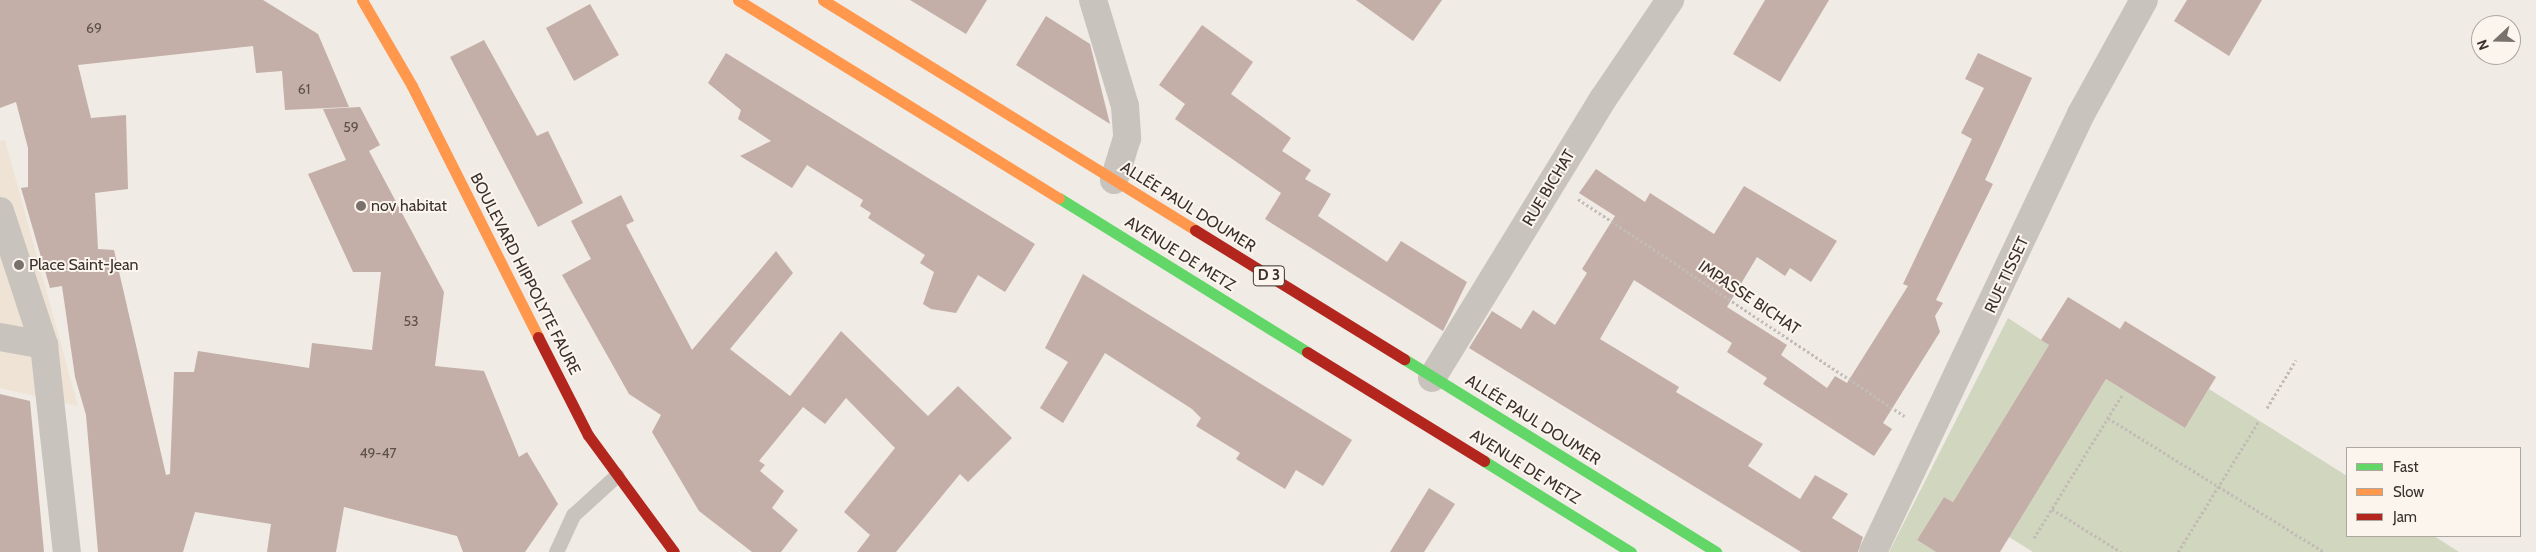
<!DOCTYPE html>
<html>
<head>
<meta charset="utf-8">
<style>
  body { margin:0 }
  #map { position:relative; width:2536px; height:552px; overflow:hidden; background:#f0ebe5; font-family:Cabin,sans-serif }
  div>[style] { position:absolute }
  .green>* { inset:0; background:#d1d6bf }
  .plaza>* { inset:0; background:#eee3d5 }
  .building>* { inset:0; background:#c3afa7 }
  .path>* { height:3px; margin-top:-1.5px; transform-origin:0; background:repeating-linear-gradient(90deg,#c2bbb6 0 2.5px,transparent 0 5px) }
  .lane>* { height:15px; margin:-7.5px; padding:0 7.5px; transform-origin:7.5px; border-radius:7.5px; background:#c9c3be }
  .street>* { height:28px; margin:-14px; padding:0 14px; transform-origin:14px; border-radius:14px; background:#c9c3be }
  .fast>* { height:11px; margin:-5.5px; padding:0 5.5px; transform-origin:5.5px; border-radius:5.5px; background:#63d668 }
  .slow>* { height:11px; margin:-5.5px; padding:0 5.5px; transform-origin:5.5px; border-radius:5.5px; background:#ff974d }
  .jam>* { height:11px; margin:-5.5px; padding:0 5.5px; transform-origin:5.5px; border-radius:5.5px; background:#b3261e }
  .dots>* { width:14px; height:14px; translate:-50% -50%; box-sizing:border-box; border:2px solid #fbf5ee; border-radius:50% }
  span { translate:-50% -50%; white-space:nowrap; text-align:center; line-height:1.15; -webkit-text-stroke:4px #fbf5ee; paint-order:stroke }
  .number-label { font-size:14px; color:#5d504a }
  .number-label span { -webkit-text-stroke-width:0 }
  .shield-label span { padding:1px 4px; background:#fbf5ee; border:1px solid; border-radius:4px; -webkit-text-stroke-width:0 }
  .shield-label { font-size:15px; color:#3b302b; font-weight:700 }
  .street-label { font-size:16px; color:#3b302b }
  .poi-label { font-size:16px; color:#3b302b }
  .left { translate:0 -50%; text-align:left }
  .legend { position:absolute; left:2346px; top:447px; width:175px; height:90px; box-sizing:border-box; background:#fbf5ee; border:1px solid #aea6a0; margin:0; padding:6px 9px; list-style:none; font-size:15px; color:#3b302b }
  .legend li { display:flex; align-items:center; gap:10px; height:25px }
  .legend b { width:25px; border:1px solid #aea6a0 }
  .north { position:absolute; left:2471px; top:15px; width:50px; height:50px; box-sizing:border-box; background:#fbf5ee; border:1px solid #aea6a0; border-radius:50%; rotate:249deg; font-size:14px; font-weight:700; line-height:20px; text-align:center; color:#3b302b }
  .north::after { content:''; display:block; margin:auto; width:18px; height:22px; background:#7a716c; clip-path:polygon(50% 0,100% 100%,50% 72%,0 100%) }
</style>
</head>
<body>
<div id="map">
  <div class="green">
    <i style="clip-path:polygon(2008px 318px,2049px 345px,1953px 502px,1944px 497px,1917px 540px,1936px 552px,1889px 552px)"></i>
    <i style="clip-path:polygon(2106px 379px,2185px 428px,2209px 389px,2347px 476px,2347px 536px,2434px 536px,2459px 552px,2033px 552px,2009px 537px)"></i>
  </div>
  <div class="plaza">
    <i style="clip-path:polygon(5px 140px,78px 406px,0 388px,0 141px)"></i>
  </div>
  <div class="building">
    <i style="clip-path:polygon(0 0,263px 0,318px 34px,349px 107px,285px 110px,282px 71px,256px 73px,253px 46px,78px 65px,91px 118px,126px 115px,128px 189px,95px 193px,98px 249px,114px 250px,166px 475px,170px 474px,174px 372px,194px 372px,198px 351px,309px 368px,312px 343px,372px 350px,381px 272px,353px 272px,308px 174px,346px 160px,323px 109px,360px 107px,380px 145px,369px 151px,444px 292px,435px 366px,484px 371px,519px 457px,527px 452px,558px 504px,525px 552px,463px 552px,457px 536px,344px 507px,336px 552px,267px 552px,271px 524px,195px 512px,183px 552px,98px 552px,86px 415px,75px 377px,62px 286px,50px 288px,21px 188px,28px 187px,28px 148px,16px 102px,0 108px)"></i>
    <i style="clip-path:polygon(910px 0,987px 0,966px 34px)"></i>
    <i style="clip-path:polygon(1356px 0,1442px 0,1413px 41px)"></i>
    <i style="clip-path:polygon(1765px 0,1829px 0,1780px 82px,1733px 54px)"></i>
    <i style="clip-path:polygon(2187px 0,2262px 0,2229px 56px,2174px 21px)"></i>
    <i style="clip-path:polygon(590px 4px,619px 55px,574px 81px,546px 28px)"></i>
    <i style="clip-path:polygon(1046px 16px,1090px 44px,1110px 124px,1016px 65px)"></i>
    <i style="clip-path:polygon(1202px 25px,1253px 62px,1231px 94px,1291px 138px,1282px 151px,1311px 170px,1305px 179px,1331px 194px,1318px 216px,1387px 262px,1401px 241px,1467px 282px,1443px 331px,1265px 219px,1281px 193px,1175px 119px,1185px 104px,1159px 85px)"></i>
    <i style="clip-path:polygon(484px 40px,537px 136px,548px 131px,583px 203px,538px 227px,450px 57px)"></i>
    <i style="clip-path:polygon(726px 53px,1035px 244px,1005px 292px,978px 275px,956px 313px,931px 309px,923px 304px,934px 272px,920px 263px,925px 255px,868px 218px,871px 213px,860px 206px,863px 200px,807px 165px,792px 188px,740px 156px,771px 141px,738px 119px,741px 110px,708px 83px)"></i>
    <i style="clip-path:polygon(1978px 53px,2032px 78px,1985px 180px,1993px 184px,1936px 300px,1943px 303px,1935px 316px,1940px 332px,1883px 423px,1892px 429px,1874px 456px,1763px 384px,1767px 378px,1727px 352px,1732px 343px,1634px 280px,1600px 339px,1679px 387px,1676px 392px,1763px 444px,1748px 466px,1800px 499px,1815px 475px,1848px 494px,1832px 518px,1863px 537px,1858px 552px,1801px 552px,1469px 348px,1492px 311px,1521px 329px,1533px 310px,1555px 325px,1587px 273px,1582px 269px,1615px 216px,1579px 193px,1596px 169px,1645px 202px,1650px 193px,1714px 234px,1744px 186px,1837px 241px,1811px 282px,1790px 268px,1785px 276px,1757px 257px,1727px 307px,1787px 345px,1781px 355px,1827px 388px,1835px 376px,1847px 383px,1908px 286px,1903px 284px,1972px 139px,1961px 133px,1984px 88px,1965px 79px)"></i>
    <i style="clip-path:polygon(621px 195px,634px 221px,626px 225px,692px 350px,776px 251px,793px 273px,730px 349px,790px 396px,841px 331px,928px 416px,958px 386px,1012px 438px,968px 482px,960px 474px,896px 552px,857px 552px,870px 535px,844px 512px,895px 448px,846px 398px,825px 424px,803px 407px,759px 461px,765px 465px,760px 471px,784px 491px,772px 508px,798px 530px,781px 552px,752px 552px,699px 511px,652px 432px,661px 415px,629px 394px,562px 275px,591px 259px,571px 221px)"></i>
    <i style="clip-path:polygon(1083px 274px,1352px 440px,1323px 486px,1296px 470px,1285px 489px,1236px 459px,1240px 453px,1196px 426px,1201px 418px,1192px 409px,1105px 353px,1063px 423px,1040px 408px,1068px 362px,1045px 348px)"></i>
    <i style="clip-path:polygon(2068px 297px,2120px 329px,2125px 321px,2216px 377px,2185px 428px,2106px 379px,2000px 552px,1936px 552px,1917px 540px,1944px 497px,1953px 502px,2049px 345px,2041px 340px)"></i>
    <i style="clip-path:polygon(0 394px,30px 401px,44px 552px,0 552px)"></i>
    <i style="clip-path:polygon(1429px 488px,1455px 504px,1424px 552px,1390px 552px)"></i>
  </div>
  <div class="path">
    <i style="left:1578px;top:199px;width:392px;rotate:33.6deg"></i>
    <i style="left:2267px;top:408px;width:56px;rotate:-58.9deg"></i>
    <i style="left:2108px;top:418px;width:254px;rotate:31.8deg"></i>
    <i style="left:2052px;top:509px;width:81px;rotate:31.9deg"></i>
    <i style="left:2034px;top:538px;width:168px;rotate:-58.4deg"></i>
    <i style="left:2178px;top:552px;width:154px;rotate:-58.3deg"></i>
  </div>
  <div class="lane">
    <i style="left:556px;top:552px;width:41px;rotate:-65.3deg"></i>
    <i style="left:573px;top:515px;width:59px;rotate:-42.3deg"></i>
  </div>
  <div class="street">
    <i style="left:1093px;top:0;width:111px;rotate:73.2deg"></i>
    <i style="left:1125px;top:106px;width:32px;rotate:86deg"></i>
    <i style="left:1127px;top:138px;width:44px;rotate:107.2deg"></i>
    <i style="left:0;top:211px;width:141px;rotate:71.8deg"></i>
    <i style="left:44px;top:345px;width:208px;rotate:83.7deg"></i>
    <i style="left:0;top:337px;width:45px;rotate:10.3deg"></i>
    <i style="left:1432px;top:378px;width:327px;rotate:-58.5deg"></i>
    <i style="left:1603px;top:99px;width:120px;rotate:-55.9deg"></i>
    <i style="left:1873px;top:552px;width:485px;rotate:-64.6deg"></i>
    <i style="left:2081px;top:114px;width:130px;rotate:-61.1deg"></i>
  </div>
  <div class="fast">
    <i style="left:1059px;top:198px;width:292px;rotate:31.8deg"></i>
    <i style="left:1404px;top:359px;width:367px;rotate:31.7deg"></i>
    <i style="left:1484px;top:461px;width:173px;rotate:31.8deg"></i>
  </div>
  <div class="slow">
    <i style="left:362px;top:0;width:99px;rotate:59.8deg"></i>
    <i style="left:412px;top:86px;width:281px;rotate:63.3deg"></i>
    <i style="left:738px;top:0;width:377px;rotate:31.7deg"></i>
    <i style="left:823px;top:0;width:437px;rotate:31.7deg"></i>
  </div>
  <div class="jam">
    <i style="left:1195px;top:230px;width:246px;rotate:31.7deg"></i>
    <i style="left:538px;top:337px;width:110px;rotate:63deg"></i>
    <i style="left:588px;top:435px;width:145px;rotate:53.7deg"></i>
    <i style="left:1307px;top:352px;width:208px;rotate:31.6deg"></i>
  </div>
  <div class="dots">
    <i style="left:361px;top:206px;background:#7a716c"></i>
    <i style="left:19px;top:265px;background:#7a716c"></i>
  </div>
  <div class="number-label">
    <span style="left:94px;top:28px">69</span>
    <span style="left:304px;top:89px">61</span>
    <span style="left:351px;top:127px">59</span>
    <span style="left:411px;top:321px">53</span>
    <span style="left:378px;top:453px">49-47</span>
  </div>
  <div class="shield-label">
    <span style="left:1269px;top:276px">D 3</span>
  </div>
  <div class="street-label">
    <span style="left:1549px;top:188px;rotate:-59deg">RUE BICHAT</span>
    <span style="left:1188px;top:207px;rotate:32deg">ALLÉE PAUL DOUMER</span>
    <span style="left:1180px;top:254px;rotate:32deg">AVENUE DE METZ</span>
    <span style="left:525px;top:274px;rotate:63deg">BOULEVARD HIPPOLYTE FAURE</span>
    <span style="left:2007px;top:275px;rotate:-65deg">RUE TISSET</span>
    <span style="left:1749px;top:298px;rotate:34deg">IMPASSE BICHAT</span>
    <span style="left:1533px;top:420px;rotate:32deg">ALLÉE PAUL DOUMER</span>
    <span style="left:1525px;top:467px;rotate:32deg">AVENUE DE METZ</span>
  </div>
  <div class="poi-label">
    <span class="left" style="left:371px;top:206px">nov habitat</span>
    <span class="left" style="left:29px;top:265px">Place Saint-Jean</span>
  </div>
  <ul class="legend">
  <li><b style="height:6px;background:#63d668"></b>Fast</li>
  <li><b style="height:6px;background:#ff974d"></b>Slow</li>
  <li><b style="height:6px;background:#b3261e"></b>Jam</li>
  </ul>
  <div class="north">N</div>
</div>
</body>
</html>
